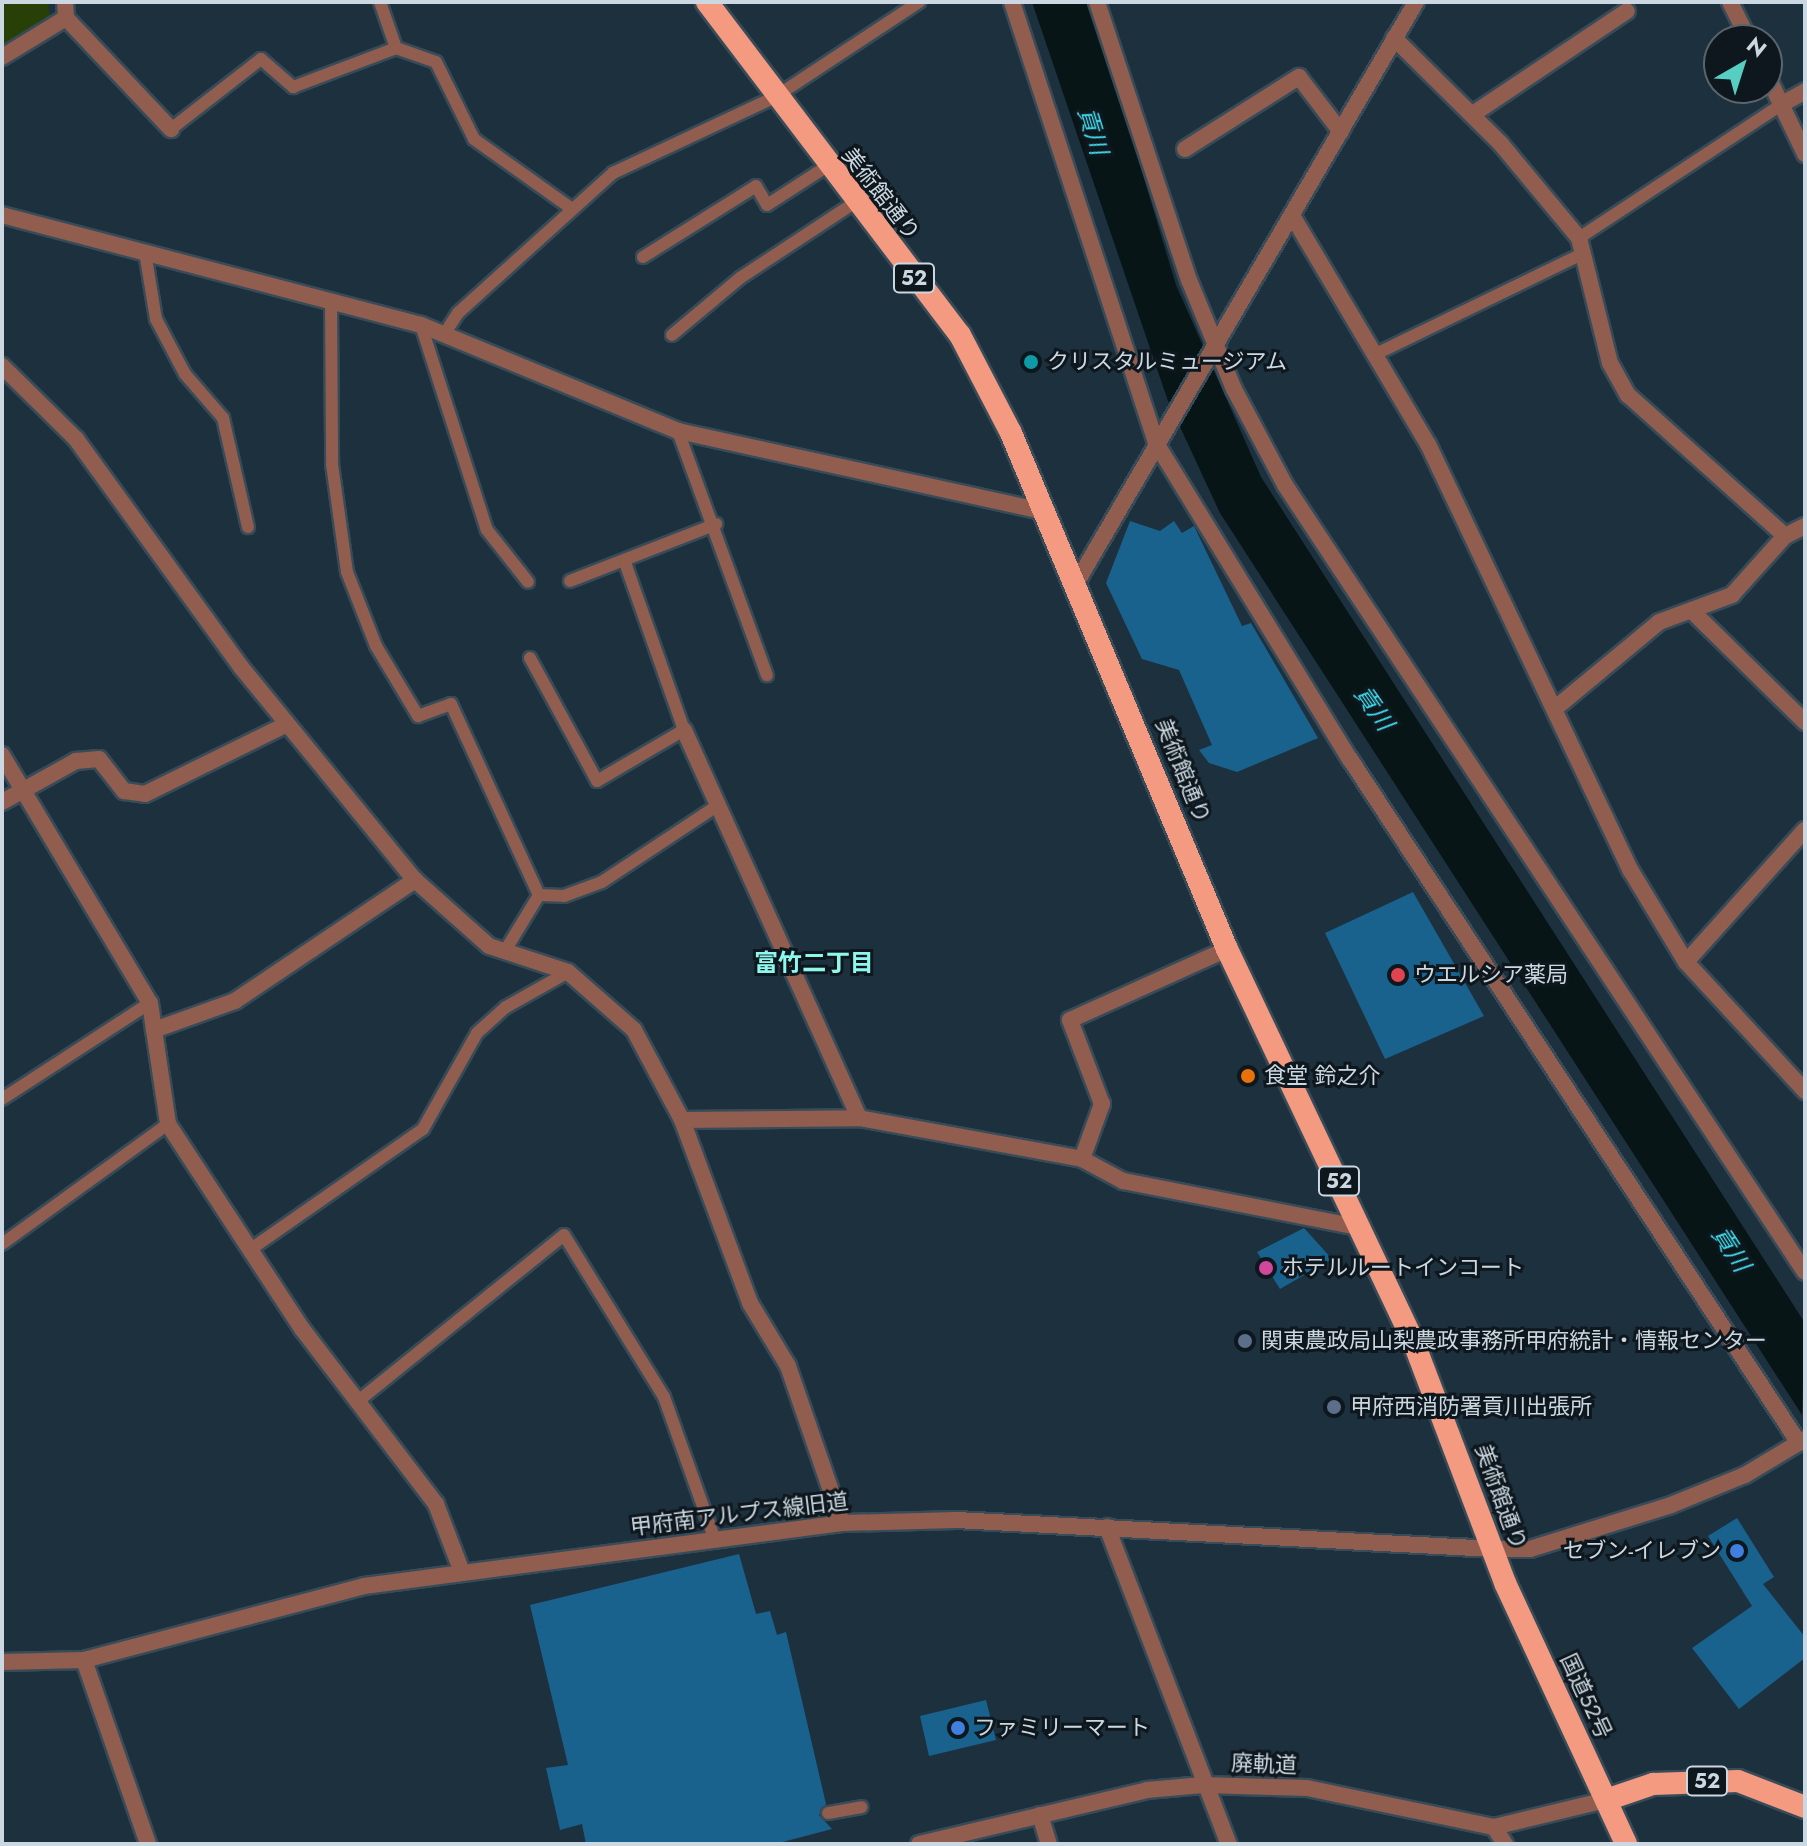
<!DOCTYPE html>
<html>
<head>
<meta charset="utf-8">
<style>
  body { margin:0 }
  #map { position:relative; width:1807px; height:1846px; overflow:hidden; background:#1c303e; font-family:Jost,"Noto Sans JP",sans-serif }
  div>[style] { position:absolute }
  .green>* { inset:0; background:#284008 }
  .water>* { inset:0; background:#081517 }
  .building>* { inset:0; background:#1a628e }
  .roads { filter:drop-shadow(2px 0 #384b58) drop-shadow(-2px 0 #384b58) drop-shadow(0 2px #384b58) drop-shadow(0 -2px #384b58) }
  .service>* { height:12px; margin:-6px; padding:0 6px; transform-origin:6px; border-radius:6px; background:#905d4e }
  .minor>* { height:16px; margin:-8px; padding:0 8px; transform-origin:8px; border-radius:8px; background:#905d4e }
  .tertiary>* { height:16px; margin:-8px; padding:0 8px; transform-origin:8px; border-radius:8px; background:#905d4e }
  .trunk>* { height:22px; margin:-11px; padding:0 11px; transform-origin:11px; border-radius:11px; background:#f49a80 }
  .dots>* { width:22px; height:22px; translate:-50% -50%; box-sizing:border-box; border:4px solid #0e171d; border-radius:50% }
  span { translate:-50% -50%; white-space:nowrap; text-align:center; line-height:1.15; -webkit-text-stroke:6px #0e171d; paint-order:stroke }
  .shield-label span { padding:2px 6px; background:#0e171d; border:2px solid; border-radius:6px; -webkit-text-stroke-width:0 }
  .shield-label { font-size:20px; color:#ccd8e1; font-weight:700 }
  .street-label { font-size:22px; color:#ccd8e1 }
  .poi-label { font-size:22px; color:#ccd8e1 }
  .left { translate:0 -50%; text-align:left }
  .right { translate:-100% -50%; text-align:right }
  .water-label { font-size:24px; color:#42dff2; font-style:italic }
  .neighbourhood-label { font-size:24px; color:#8ef8ec; font-weight:700 }
  .frame { position:absolute; inset:0; border:4px solid #ccd8e1; pointer-events:none }
  .north { position:absolute; left:1703px; top:24px; width:80px; height:80px; box-sizing:border-box; background:#0e171d; border:2px solid #5a646b; border-radius:50%; rotate:39deg; font-size:22px; font-weight:700; line-height:32px; text-align:center; color:#ccd8e1 }
  .north::after { content:''; display:block; margin:auto; width:28px; height:36px; background:#57cec2; clip-path:polygon(50% 0,100% 100%,50% 72%,0 100%) }
</style>
</head>
<body>
<div id="map">
  <div class="green">
    <i style="clip-path:polygon(2px 2px,48px 2px,50px 18px,2px 47px)"></i>
  </div>
  <div class="water">
    <i style="clip-path:polygon(1032px 2px,1091px 2px,1176px 285px,1261px 477px,1805px 1323px,1802px 1415px,1220px 513px,1168px 401px)"></i>
  </div>
  <div class="building">
    <i style="clip-path:polygon(1130px 521px,1160px 531px,1174px 521px,1182px 533px,1194px 526px,1242px 626px,1251px 623px,1318px 738px,1237px 772px,1209px 763px,1199px 750px,1212px 745px,1179px 670px,1142px 659px,1106px 583px)"></i>
    <i style="clip-path:polygon(1413px 892px,1484px 1016px,1385px 1059px,1325px 933px)"></i>
    <i style="clip-path:polygon(1304px 1228px,1332px 1259px,1280px 1289px,1257px 1252px)"></i>
    <i style="clip-path:polygon(1737px 1518px,1774px 1577px,1763px 1584px,1805px 1637px,1805px 1658px,1739px 1709px,1692px 1648px,1752px 1606px,1708px 1536px)"></i>
    <i style="clip-path:polygon(739px 1554px,756px 1614px,770px 1611px,777px 1635px,786px 1632px,826px 1804px,819px 1815px,832px 1829px,775px 1844px,586px 1844px,582px 1824px,560px 1830px,546px 1768px,568px 1765px,530px 1605px)"></i>
    <i style="clip-path:polygon(986px 1700px,996px 1740px,929px 1756px,920px 1716px)"></i>
  </div>
  <div class="roads">
    <div class="service">
      <i style="left:380px;top:2px;width:49px;rotate:70.8deg"></i>
      <i style="left:171px;top:129px;width:114px;rotate:-37.9deg"></i>
      <i style="left:261px;top:59px;width:43px;rotate:41.2deg"></i>
      <i style="left:293px;top:87px;width:110px;rotate:-20.7deg"></i>
      <i style="left:396px;top:48px;width:42px;rotate:19.3deg"></i>
      <i style="left:436px;top:62px;width:86px;rotate:63.7deg"></i>
      <i style="left:474px;top:139px;width:120px;rotate:35.5deg"></i>
      <i style="left:1579px;top:238px;width:243px;rotate:-33.4deg"></i>
      <i style="left:145px;top:252px;width:68px;rotate:80.7deg"></i>
      <i style="left:156px;top:319px;width:62px;rotate:62.2deg"></i>
      <i style="left:185px;top:374px;width:58px;rotate:49.2deg"></i>
      <i style="left:223px;top:418px;width:112px;rotate:77.1deg"></i>
      <i style="left:643px;top:257px;width:133px;rotate:-32.1deg"></i>
      <i style="left:756px;top:186px;width:22px;rotate:60deg"></i>
      <i style="left:767px;top:205px;width:70px;rotate:-32.8deg"></i>
      <i style="left:331px;top:301px;width:163px;rotate:89.6deg"></i>
      <i style="left:332px;top:464px;width:109px;rotate:82.1deg"></i>
      <i style="left:347px;top:572px;width:79px;rotate:68.6deg"></i>
      <i style="left:376px;top:646px;width:82px;rotate:59deg"></i>
      <i style="left:418px;top:716px;width:35px;rotate:-20deg"></i>
      <i style="left:451px;top:704px;width:210px;rotate:65.3deg"></i>
      <i style="left:539px;top:895px;width:66px;rotate:121.3deg"></i>
      <i style="left:421px;top:325px;width:215px;rotate:72.2deg"></i>
      <i style="left:487px;top:530px;width:66px;rotate:51.7deg"></i>
      <i style="left:445px;top:333px;width:24px;rotate:-57deg"></i>
      <i style="left:458px;top:313px;width:209px;rotate:-42.1deg"></i>
      <i style="left:613px;top:173px;width:179px;rotate:-25.1deg"></i>
      <i style="left:775px;top:97px;width:173px;rotate:-33.4deg"></i>
      <i style="left:672px;top:335px;width:89px;rotate:-40deg"></i>
      <i style="left:740px;top:278px;width:136px;rotate:-33.3deg"></i>
      <i style="left:1378px;top:353px;width:229px;rotate:-25.9deg"></i>
      <i style="left:678px;top:431px;width:260px;rotate:70deg"></i>
      <i style="left:570px;top:581px;width:157px;rotate:-21.3deg"></i>
      <i style="left:530px;top:658px;width:140px;rotate:61.4deg"></i>
      <i style="left:597px;top:781px;width:101px;rotate:-30.4deg"></i>
      <i style="left:684px;top:730px;width:180px;rotate:-109.4deg"></i>
      <i style="left:539px;top:895px;width:25px;rotate:2deg"></i>
      <i style="left:564px;top:896px;width:40px;rotate:-20.2deg"></i>
      <i style="left:602px;top:882px;width:138px;rotate:-33.5deg"></i>
      <i style="left:2px;top:1099px;width:176px;rotate:-33deg"></i>
      <i style="left:2px;top:1244px;width:205px;rotate:-35.9deg"></i>
      <i style="left:251px;top:1249px;width:210px;rotate:-34.9deg"></i>
      <i style="left:423px;top:1129px;width:110px;rotate:-60.6deg"></i>
      <i style="left:477px;top:1033px;width:39px;rotate:-42deg"></i>
      <i style="left:506px;top:1007px;width:71px;rotate:-29.4deg"></i>
      <i style="left:357px;top:1402px;width:266px;rotate:-38.9deg"></i>
      <i style="left:564px;top:1235px;width:190px;rotate:58.3deg"></i>
      <i style="left:664px;top:1397px;width:152px;rotate:70.4deg"></i>
      <i style="left:828px;top:1813px;width:34px;rotate:-10deg"></i>
    </div>
    <div class="minor">
      <i style="left:65px;top:2px;width:16px;rotate:86deg"></i>
      <i style="left:66px;top:18px;width:153px;rotate:46.6deg"></i>
      <i style="left:1012px;top:2px;width:464px;rotate:71.9deg"></i>
      <i style="left:1156px;top:443px;width:371px;rotate:58.5deg"></i>
      <i style="left:1350px;top:759px;width:818px;rotate:56.72deg"></i>
      <i style="left:1097px;top:2px;width:293px;rotate:71.7deg"></i>
      <i style="left:1189px;top:280px;width:118px;rotate:67.6deg"></i>
      <i style="left:1234px;top:389px;width:109px;rotate:62deg"></i>
      <i style="left:1285px;top:485px;width:943px;rotate:56.55deg"></i>
      <i style="left:1730px;top:2px;width:42px;rotate:63.4deg"></i>
      <i style="left:1394px;top:38px;width:151px;rotate:44.7deg"></i>
      <i style="left:1501px;top:144px;width:122px;rotate:50.3deg"></i>
      <i style="left:1579px;top:238px;width:129px;rotate:76.1deg"></i>
      <i style="left:1610px;top:363px;width:37px;rotate:61deg"></i>
      <i style="left:1628px;top:395px;width:211px;rotate:41.9deg"></i>
      <i style="left:2px;top:57px;width:75px;rotate:-31.4deg"></i>
      <i style="left:1767px;top:75px;width:88px;rotate:64.3deg"></i>
      <i style="left:1782px;top:104px;width:26px;rotate:-29deg"></i>
      <i style="left:1473px;top:114px;width:185px;rotate:-33.8deg"></i>
      <i style="left:1185px;top:149px;width:135px;rotate:-32.3deg"></i>
      <i style="left:1299px;top:77px;width:69px;rotate:52.6deg"></i>
      <i style="left:2px;top:215px;width:433px;rotate:14.7deg"></i>
      <i style="left:421px;top:325px;width:278px;rotate:22.4deg"></i>
      <i style="left:678px;top:431px;width:377px;rotate:12.4deg"></i>
      <i style="left:1293px;top:217px;width:264px;rotate:59.3deg"></i>
      <i style="left:1428px;top:444px;width:473px;rotate:64.6deg"></i>
      <i style="left:1631px;top:871px;width:106px;rotate:58.9deg"></i>
      <i style="left:1686px;top:962px;width:176px;rotate:47.3deg"></i>
      <i style="left:2px;top:366px;width:104px;rotate:44.6deg"></i>
      <i style="left:76px;top:439px;width:281px;rotate:54.1deg"></i>
      <i style="left:241px;top:667px;width:275px;rotate:50.8deg"></i>
      <i style="left:415px;top:880px;width:99px;rotate:41.7deg"></i>
      <i style="left:489px;top:946px;width:83px;rotate:18.2deg"></i>
      <i style="left:568px;top:972px;width:88px;rotate:41.3deg"></i>
      <i style="left:634px;top:1030px;width:102px;rotate:61.9deg"></i>
      <i style="left:682px;top:1120px;width:195px;rotate:69.6deg"></i>
      <i style="left:750px;top:1303px;width:74px;rotate:58.9deg"></i>
      <i style="left:788px;top:1366px;width:166px;rotate:71deg"></i>
      <i style="left:1078px;top:580px;width:670px;rotate:-59.68deg"></i>
      <i style="left:1694px;top:613px;width:156px;rotate:44.5deg"></i>
      <i style="left:1558px;top:706px;width:131px;rotate:-39.7deg"></i>
      <i style="left:1659px;top:622px;width:78px;rotate:-20.3deg"></i>
      <i style="left:1732px;top:595px;width:79px;rotate:-48.1deg"></i>
      <i style="left:1785px;top:536px;width:22px;rotate:-27deg"></i>
      <i style="left:684px;top:730px;width:426px;rotate:65.7deg"></i>
      <i style="left:2px;top:755px;width:289px;rotate:59.2deg"></i>
      <i style="left:150px;top:1003px;width:122px;rotate:81.5deg"></i>
      <i style="left:168px;top:1124px;width:246px;rotate:56.8deg"></i>
      <i style="left:303px;top:1330px;width:219px;rotate:52.6deg"></i>
      <i style="left:436px;top:1504px;width:73px;rotate:69.1deg"></i>
      <i style="left:2px;top:802px;width:85px;rotate:-29deg"></i>
      <i style="left:76px;top:761px;width:23px;rotate:-5deg"></i>
      <i style="left:99px;top:759px;width:41px;rotate:52deg"></i>
      <i style="left:124px;top:791px;width:21px;rotate:8deg"></i>
      <i style="left:145px;top:794px;width:156px;rotate:-26.2deg"></i>
      <i style="left:1686px;top:962px;width:178px;rotate:-48deg"></i>
      <i style="left:154px;top:1030px;width:86px;rotate:-19.7deg"></i>
      <i style="left:235px;top:1001px;width:217px;rotate:-33.9deg"></i>
      <i style="left:682px;top:1120px;width:177px;rotate:-0.6deg"></i>
      <i style="left:859px;top:1118px;width:227px;rotate:10.4deg"></i>
      <i style="left:1082px;top:1159px;width:47px;rotate:28.2deg"></i>
      <i style="left:1123px;top:1181px;width:244px;rotate:11.1deg"></i>
      <i style="left:1082px;top:1159px;width:59px;rotate:-70deg"></i>
      <i style="left:1102px;top:1104px;width:90px;rotate:-110.9deg"></i>
      <i style="left:1070px;top:1020px;width:172px;rotate:-24.3deg"></i>
      <i style="left:1107px;top:1527px;width:340px;rotate:69deg"></i>
      <i style="left:1493px;top:1549px;width:37px"></i>
      <i style="left:1530px;top:1549px;width:148px;rotate:-17.3deg"></i>
      <i style="left:1671px;top:1505px;width:80px;rotate:-22.1deg"></i>
      <i style="left:1745px;top:1475px;width:70px;rotate:-31deg"></i>
      <i style="left:84px;top:1660px;width:195px;rotate:70.8deg"></i>
      <i style="left:1494px;top:1827px;width:20px;rotate:57deg"></i>
    </div>
    <div class="tertiary">
      <i style="left:2px;top:1662px;width:82px;rotate:-1.4deg"></i>
      <i style="left:84px;top:1660px;width:290px;rotate:-14.8deg"></i>
      <i style="left:364px;top:1586px;width:482px;rotate:-7.5deg"></i>
      <i style="left:842px;top:1523px;width:114px;rotate:-1.5deg"></i>
      <i style="left:956px;top:1520px;width:538px;rotate:3.09deg"></i>
      <i style="left:1040px;top:1815px;width:30px;rotate:73deg"></i>
      <i style="left:919px;top:1844px;width:234px;rotate:-13.3deg"></i>
      <i style="left:1147px;top:1790px;width:56px;rotate:-5.1deg"></i>
      <i style="left:1203px;top:1785px;width:104px;rotate:1.7deg"></i>
      <i style="left:1307px;top:1788px;width:191px;rotate:11.8deg"></i>
      <i style="left:1494px;top:1827px;width:115px;rotate:-13.6deg"></i>
    </div>
    <div class="trunk">
      <i style="left:707px;top:2px;width:418px;rotate:52.8deg"></i>
      <i style="left:960px;top:335px;width:110px;rotate:62.5deg"></i>
      <i style="left:1011px;top:433px;width:559px;rotate:67.29deg"></i>
      <i style="left:1227px;top:949px;width:431px;rotate:64.6deg"></i>
      <i style="left:1412px;top:1338px;width:262px;rotate:69.2deg"></i>
      <i style="left:1505px;top:1583px;width:288px;rotate:65.1deg"></i>
      <i style="left:1606px;top:1800px;width:50px;rotate:-18.8deg"></i>
      <i style="left:1653px;top:1784px;width:85px;rotate:-2deg"></i>
      <i style="left:1738px;top:1781px;width:72px;rotate:21.2deg"></i>
    </div>
  </div>
  <div class="dots">
    <i style="left:1031px;top:362px;background:#0f9aa8"></i>
    <i style="left:1398px;top:975px;background:#e0444e"></i>
    <i style="left:1248px;top:1076px;background:#e8710a"></i>
    <i style="left:1266px;top:1268px;background:#d1479c"></i>
    <i style="left:1245px;top:1341px;background:#5c6f8a"></i>
    <i style="left:1334px;top:1407px;background:#5c6f8a"></i>
    <i style="left:1737px;top:1551px;background:#3f7fe0"></i>
    <i style="left:958px;top:1728px;background:#3f7fe0"></i>
  </div>
  <div class="shield-label">
    <span style="left:914px;top:278px">52</span>
    <span style="left:1339px;top:1181px">52</span>
    <span style="left:1707px;top:1781px">52</span>
  </div>
  <div class="street-label">
    <span style="left:881px;top:194px;rotate:52deg">美術館通り</span>
    <span style="left:1183px;top:771px;rotate:68deg">美術館通り</span>
    <span style="left:1501px;top:1497px;rotate:70deg">美術館通り</span>
    <span style="left:739px;top:1514px;rotate:-7deg">甲府南アルプス線旧道</span>
    <span style="left:1586px;top:1696px;rotate:65deg">国道52号</span>
    <span style="left:1264px;top:1764px;rotate:2deg">廃軌道</span>
  </div>
  <div class="poi-label">
    <span class="left" style="left:1047px;top:362px">クリスタルミュージアム</span>
    <span class="left" style="left:1414px;top:975px">ウエルシア薬局</span>
    <span class="left" style="left:1264px;top:1076px">食堂 鈴之介</span>
    <span class="left" style="left:1282px;top:1268px">ホテルルートインコート</span>
    <span class="left" style="left:1261px;top:1341px">関東農政局山梨農政事務所甲府統計・情報センター</span>
    <span class="left" style="left:1350px;top:1407px">甲府西消防署貢川出張所</span>
    <span class="right" style="left:1721px;top:1551px">セブン-イレブン</span>
    <span class="left" style="left:974px;top:1728px">ファミリーマート</span>
  </div>
  <div class="water-label">
    <span style="left:1093px;top:131px;rotate:73deg">貢川</span>
    <span style="left:1374px;top:708px;rotate:55deg">貢川</span>
    <span style="left:1731px;top:1249px;rotate:57deg">貢川</span>
  </div>
  <div class="neighbourhood-label">
    <span style="left:814px;top:963px">富竹二丁目</span>
  </div>
  <div class="frame"></div>
  <div class="north">N</div>
</div>
</body>
</html>
